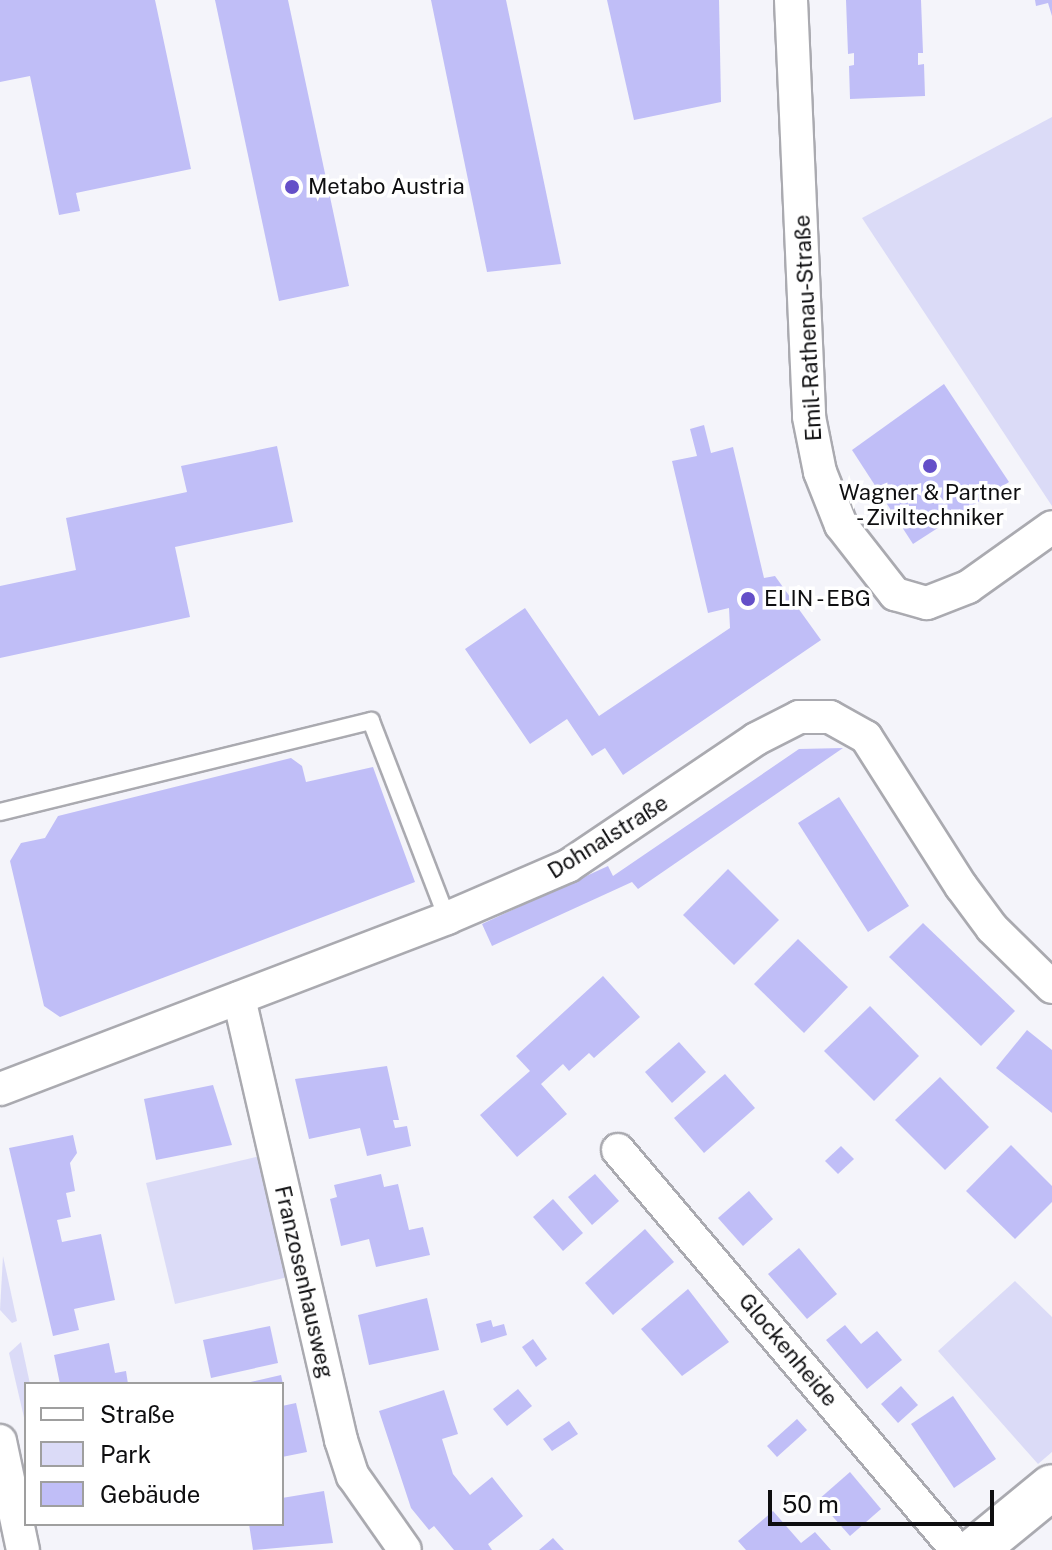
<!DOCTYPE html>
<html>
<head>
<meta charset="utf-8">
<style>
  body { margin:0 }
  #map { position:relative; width:1052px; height:1550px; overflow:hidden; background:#f4f4fa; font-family:"Public Sans",sans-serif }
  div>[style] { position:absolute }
  .green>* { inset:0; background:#dbdbf7 }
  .building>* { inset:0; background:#c0bef7 }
  .roads { filter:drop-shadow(2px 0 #aaaab0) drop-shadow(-2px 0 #aaaab0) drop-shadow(0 2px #aaaab0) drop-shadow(0 -2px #aaaab0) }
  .lane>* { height:16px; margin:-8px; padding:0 8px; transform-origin:8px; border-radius:8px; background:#fff }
  .street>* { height:32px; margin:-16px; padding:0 16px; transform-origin:16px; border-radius:16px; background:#fff }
  .secondary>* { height:44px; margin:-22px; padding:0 22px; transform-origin:22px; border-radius:22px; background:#fff }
  .dots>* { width:22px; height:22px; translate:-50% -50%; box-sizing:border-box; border:4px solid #fff; border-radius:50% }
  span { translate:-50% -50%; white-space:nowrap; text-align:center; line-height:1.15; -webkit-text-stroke:7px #fff; paint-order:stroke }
  .poi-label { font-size:22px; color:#0e0e10 }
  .left { translate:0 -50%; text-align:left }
  .street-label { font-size:22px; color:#0e0e10 }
  .legend { position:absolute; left:24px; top:1382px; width:260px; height:144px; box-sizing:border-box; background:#fff; border:2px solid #9f9f9f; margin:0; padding:10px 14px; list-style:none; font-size:24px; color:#0e0e10 }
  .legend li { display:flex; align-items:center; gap:16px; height:40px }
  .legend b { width:40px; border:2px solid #9f9f9f }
  .scale { position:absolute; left:768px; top:1490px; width:226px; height:36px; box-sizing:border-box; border:4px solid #0e0e10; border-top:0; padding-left:10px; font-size:24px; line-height:28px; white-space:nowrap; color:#0e0e10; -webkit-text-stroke:6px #fff; paint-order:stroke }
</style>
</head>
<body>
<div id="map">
  <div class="green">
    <i style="clip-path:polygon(1052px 117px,1052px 506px,862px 218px)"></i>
    <i style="clip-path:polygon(260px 1156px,288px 1277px,175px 1304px,146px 1183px)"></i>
    <i style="clip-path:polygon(3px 1256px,17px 1321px,12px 1323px,0 1310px)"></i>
    <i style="clip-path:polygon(1015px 1281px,1052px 1317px,1052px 1452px,1038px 1464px,938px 1351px)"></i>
    <i style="clip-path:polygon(21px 1342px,30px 1384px,26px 1426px,9px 1353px)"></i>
  </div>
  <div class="building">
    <i style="clip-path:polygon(0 0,155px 0,191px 169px,76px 193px,80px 211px,59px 215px,30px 76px,0 82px)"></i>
    <i style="clip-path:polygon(215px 0,288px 0,349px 286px,279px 301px)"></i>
    <i style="clip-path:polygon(431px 0,506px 0,561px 264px,487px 272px)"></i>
    <i style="clip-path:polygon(607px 0,719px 0,721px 102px,634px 120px)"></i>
    <i style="clip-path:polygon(846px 0,921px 0,923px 53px,918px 53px,918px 65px,924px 64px,925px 96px,850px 99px,849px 66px,854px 65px,854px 53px,848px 54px)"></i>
    <i style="clip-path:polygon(1035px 0,1052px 0,1052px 16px,1048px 3px,1036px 6px)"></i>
    <i style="clip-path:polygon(944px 384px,1009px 482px,913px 544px,852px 450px)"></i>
    <i style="clip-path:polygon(704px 425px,711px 453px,733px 447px,764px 578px,775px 576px,821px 640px,623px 775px,605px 748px,592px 756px,567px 719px,530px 744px,465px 649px,525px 608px,599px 716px,730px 628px,729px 608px,708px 613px,672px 461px,697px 456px,690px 429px)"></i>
    <i style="clip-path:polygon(277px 446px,293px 522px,175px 547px,190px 617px,0 658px,0 586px,76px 570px,66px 518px,187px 492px,181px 466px)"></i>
    <i style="clip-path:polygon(843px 748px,638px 889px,632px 882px,492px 946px,482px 924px,608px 866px,613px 876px,799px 749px)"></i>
    <i style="clip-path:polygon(291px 758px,302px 766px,306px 782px,373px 767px,415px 882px,60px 1017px,44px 1006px,10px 861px,21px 843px,45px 838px,58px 816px)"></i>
    <i style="clip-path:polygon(839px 797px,909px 906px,868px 932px,798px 823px)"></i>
    <i style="clip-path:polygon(728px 869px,779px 920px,734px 965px,683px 915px)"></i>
    <i style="clip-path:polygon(923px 923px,1015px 1011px,981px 1046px,889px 957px)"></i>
    <i style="clip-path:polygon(798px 939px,848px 987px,804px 1033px,754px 984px)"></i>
    <i style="clip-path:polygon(603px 976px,640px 1017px,594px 1058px,589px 1053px,569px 1071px,563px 1064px,541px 1084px,567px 1114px,517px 1157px,480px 1115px,530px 1071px,516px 1056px)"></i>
    <i style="clip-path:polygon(870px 1006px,919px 1056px,874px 1101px,824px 1051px)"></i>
    <i style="clip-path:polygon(1027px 1030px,1052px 1050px,1052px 1113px,996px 1068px)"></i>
    <i style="clip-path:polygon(679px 1042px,706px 1072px,672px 1103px,645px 1072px)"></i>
    <i style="clip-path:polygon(387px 1066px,399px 1120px,393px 1120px,395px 1128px,407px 1126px,411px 1146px,367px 1156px,360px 1128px,309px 1139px,295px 1079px)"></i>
    <i style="clip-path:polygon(725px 1074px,755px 1108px,704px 1153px,674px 1118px)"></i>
    <i style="clip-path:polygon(940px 1077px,989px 1127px,945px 1170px,895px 1120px)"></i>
    <i style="clip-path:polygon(213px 1085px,232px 1145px,156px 1160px,144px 1099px)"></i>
    <i style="clip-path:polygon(73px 1135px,77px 1153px,70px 1163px,75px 1191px,66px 1193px,71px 1217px,57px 1220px,62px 1242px,101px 1234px,115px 1300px,74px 1309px,79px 1330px,53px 1336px,9px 1148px)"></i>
    <i style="clip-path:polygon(1011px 1145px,1052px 1186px,1052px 1202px,1015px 1239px,966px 1191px)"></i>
    <i style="clip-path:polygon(841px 1146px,854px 1159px,838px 1174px,825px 1161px)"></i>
    <i style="clip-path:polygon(381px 1174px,384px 1187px,398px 1184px,409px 1230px,423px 1227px,430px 1255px,376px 1267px,369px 1239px,341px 1246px,330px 1199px,337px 1197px,334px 1185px)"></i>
    <i style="clip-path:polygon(595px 1174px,619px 1201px,592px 1225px,568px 1197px)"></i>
    <i style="clip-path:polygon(749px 1191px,773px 1219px,743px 1246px,718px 1218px)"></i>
    <i style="clip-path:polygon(553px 1199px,583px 1233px,563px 1251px,533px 1217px)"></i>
    <i style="clip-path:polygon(645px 1229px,674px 1262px,613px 1315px,585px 1283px)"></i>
    <i style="clip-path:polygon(799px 1248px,837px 1294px,807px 1319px,768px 1274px)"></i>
    <i style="clip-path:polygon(688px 1289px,729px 1342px,682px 1376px,641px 1329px)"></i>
    <i style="clip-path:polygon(427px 1298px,439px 1350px,369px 1365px,358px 1315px)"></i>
    <i style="clip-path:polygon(491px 1320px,493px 1327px,504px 1324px,507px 1335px,481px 1343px,476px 1324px)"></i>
    <i style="clip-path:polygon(845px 1325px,861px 1344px,877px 1331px,902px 1360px,867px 1389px,826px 1340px)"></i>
    <i style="clip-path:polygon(270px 1326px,278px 1363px,211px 1378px,203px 1340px)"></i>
    <i style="clip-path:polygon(533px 1339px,547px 1359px,536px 1367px,522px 1347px)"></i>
    <i style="clip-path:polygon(109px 1343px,115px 1373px,126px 1371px,128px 1384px,60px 1384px,54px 1355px)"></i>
    <i style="clip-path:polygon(281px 1375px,283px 1384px,247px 1384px,246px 1383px)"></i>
    <i style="clip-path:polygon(901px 1386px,918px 1405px,898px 1423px,881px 1404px)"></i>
    <i style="clip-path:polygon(518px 1389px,532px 1406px,507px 1426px,493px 1409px)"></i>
    <i style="clip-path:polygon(444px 1390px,458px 1434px,442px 1439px,453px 1474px,470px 1495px,492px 1477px,523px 1516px,488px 1544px,492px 1550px,454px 1550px,434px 1526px,429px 1530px,411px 1508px,379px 1411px)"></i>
    <i style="clip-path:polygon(953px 1396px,996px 1459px,954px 1488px,911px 1424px)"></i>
    <i style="clip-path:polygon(296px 1403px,307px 1452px,282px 1457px,282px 1406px)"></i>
    <i style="clip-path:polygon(797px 1419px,807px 1430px,777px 1457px,767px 1446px)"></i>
    <i style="clip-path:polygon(569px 1421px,578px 1434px,552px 1451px,543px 1439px)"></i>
    <i style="clip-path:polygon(850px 1472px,881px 1509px,850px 1536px,818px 1500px)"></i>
    <i style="clip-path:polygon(324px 1491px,333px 1543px,253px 1550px,249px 1524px,282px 1524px,282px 1498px)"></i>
    <i style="clip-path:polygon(773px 1511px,801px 1543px,815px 1532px,831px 1550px,746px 1550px,738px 1541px)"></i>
    <i style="clip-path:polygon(553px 1538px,564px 1550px,539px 1550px)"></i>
  </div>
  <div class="roads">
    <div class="lane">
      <i style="left:0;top:812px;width:382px;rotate:-13.8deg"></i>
      <i style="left:371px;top:721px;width:211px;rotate:68.9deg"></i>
    </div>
    <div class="street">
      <i style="left:791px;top:0;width:417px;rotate:87.5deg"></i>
      <i style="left:809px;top:417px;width:56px;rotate:78.7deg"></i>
      <i style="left:820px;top:472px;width:57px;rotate:68.4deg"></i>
      <i style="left:841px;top:525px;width:88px;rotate:52deg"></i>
      <i style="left:895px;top:594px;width:33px;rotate:16deg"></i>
      <i style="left:927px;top:603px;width:44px;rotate:-21.3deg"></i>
      <i style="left:968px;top:587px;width:103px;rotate:-35.5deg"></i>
      <i style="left:239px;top:998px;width:454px;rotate:77deg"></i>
      <i style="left:341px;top:1440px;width:38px;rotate:72deg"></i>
      <i style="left:353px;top:1476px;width:90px;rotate:54.9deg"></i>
      <i style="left:0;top:1089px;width:479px;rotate:-20.9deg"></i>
      <i style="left:447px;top:918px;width:132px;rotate:-23.3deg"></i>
      <i style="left:568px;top:866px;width:227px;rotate:-34deg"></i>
      <i style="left:756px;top:739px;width:48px;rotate:-27.1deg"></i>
      <i style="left:799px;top:717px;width:31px"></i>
      <i style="left:830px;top:717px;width:41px;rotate:29.1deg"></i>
      <i style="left:866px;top:737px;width:177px;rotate:57.5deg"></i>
      <i style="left:961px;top:886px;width:52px;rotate:53.6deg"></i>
      <i style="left:992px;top:928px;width:84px;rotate:44.5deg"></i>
      <i style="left:618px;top:1150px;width:524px;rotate:49.72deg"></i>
      <i style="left:0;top:1441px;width:111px;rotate:78.1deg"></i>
    </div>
    <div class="secondary">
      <i style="left:975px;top:1550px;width:99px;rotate:-39.3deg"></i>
    </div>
  </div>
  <div class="dots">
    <i style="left:292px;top:187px;background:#644fc8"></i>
    <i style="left:930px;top:466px;background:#644fc8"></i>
    <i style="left:748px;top:599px;background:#644fc8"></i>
  </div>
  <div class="poi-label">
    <span class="left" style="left:308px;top:187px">Metabo Austria</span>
    <span style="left:930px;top:505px">Wagner &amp; Partner<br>- Ziviltechniker</span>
    <span class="left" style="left:764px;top:599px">ELIN - EBG</span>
  </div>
  <div class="street-label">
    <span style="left:808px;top:328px;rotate:-93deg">Emil-Rathenau-Straße</span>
    <span style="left:608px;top:837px;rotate:-32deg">Dohnalstraße</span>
    <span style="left:304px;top:1282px;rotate:77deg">Franzosenhausweg</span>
    <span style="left:788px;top:1350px;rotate:50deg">Glockenheide</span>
  </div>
  <ul class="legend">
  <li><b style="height:10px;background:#fff"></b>Straße</li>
  <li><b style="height:22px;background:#dbdbf7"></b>Park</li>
  <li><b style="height:22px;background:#c0bef7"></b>Gebäude</li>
  </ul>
  <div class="scale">50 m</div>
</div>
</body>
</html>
